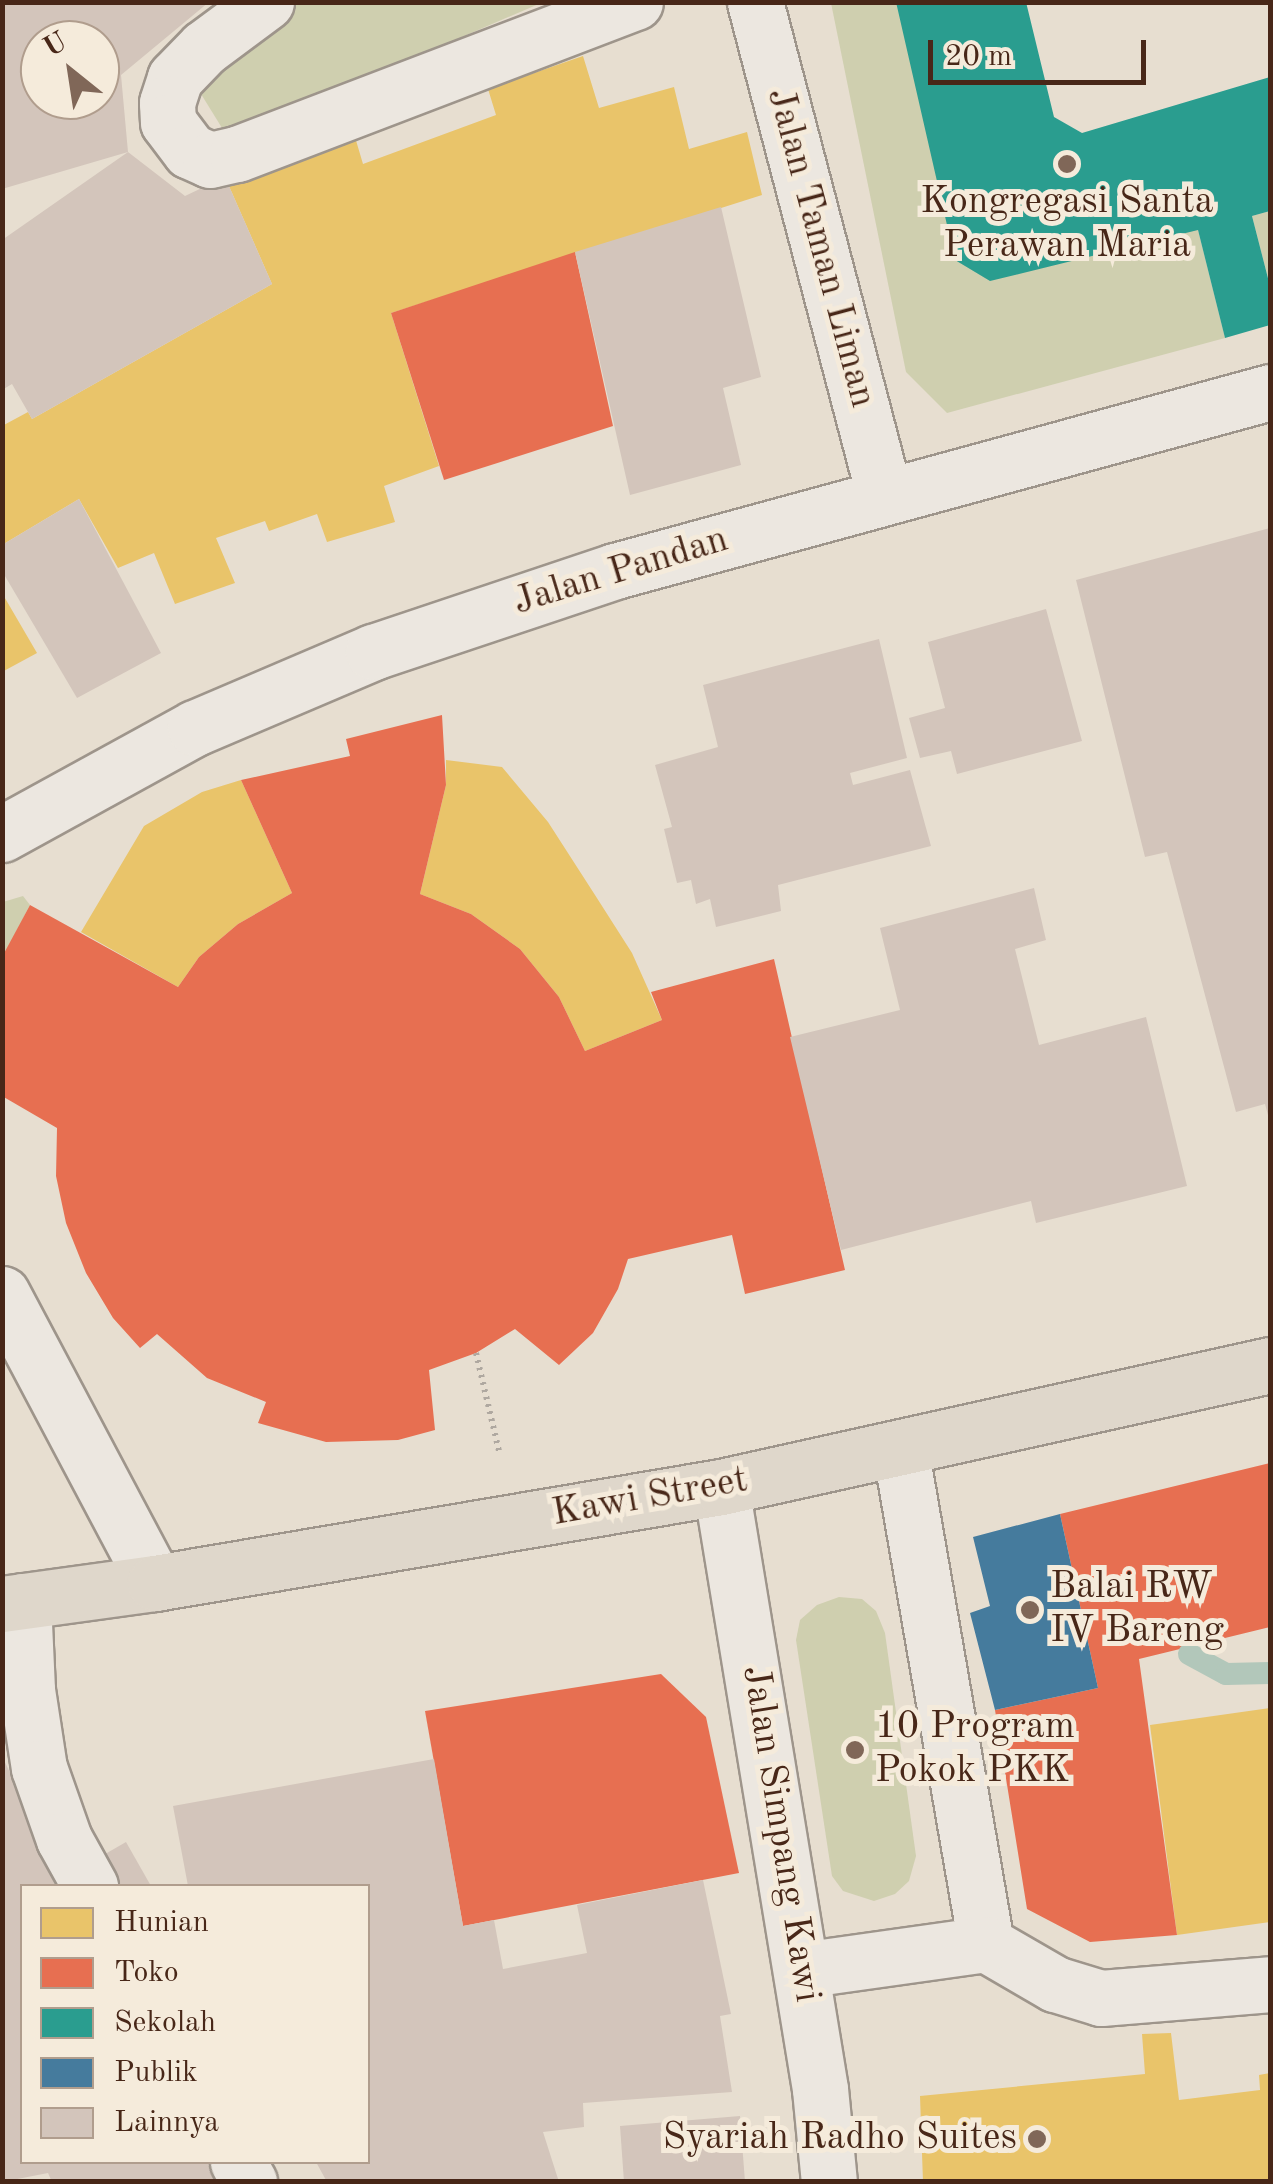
<!DOCTYPE html>
<html>
<head>
<meta charset="utf-8">
<style>
  body { margin:0 }
  #map { position:relative; width:1273px; height:2184px; overflow:hidden; background:#e7ded0; font-family:"Old Standard TT",serif }
  div>[style] { position:absolute }
  .green>* { inset:0; background:#cfcfaf }
  .homes>* { inset:0; background:#e9c46a }
  .shops>* { inset:0; background:#e76f51 }
  .schools>* { inset:0; background:#2a9d8f }
  .public>* { inset:0; background:#457b9d }
  .stream>* { height:22px; margin:-11px; padding:0 11px; transform-origin:11px; border-radius:11px; background:#b2c7ba }
  .building>* { inset:0; background:#d3c5bb }
  .path>* { height:6px; margin-top:-3px; transform-origin:0; background:repeating-linear-gradient(90deg,#afa8a0 0 2.5px,transparent 0 7.5px) }
  .roads { filter:drop-shadow(2px 0 #9e958b) drop-shadow(-2px 0 #9e958b) drop-shadow(0 2px #9e958b) drop-shadow(0 -2px #9e958b) }
  .street>* { height:55px; margin:-27.5px; padding:0 27.5px; transform-origin:27.5px; border-radius:27.5px; background:#ece7e0 }
  .secondary>* { height:55px; margin:-27.5px; padding:0 27.5px; transform-origin:27.5px; border-radius:27.5px; background:#ece7e0 }
  .primary>* { height:55px; margin:-27.5px; padding:0 27.5px; transform-origin:27.5px; border-radius:27.5px; background:#dfd7cb }
  .dots>* { width:28px; height:28px; translate:-50% -50%; box-sizing:border-box; border:5px solid #f5ebdb; border-radius:50% }
  span { translate:-50% -50%; white-space:nowrap; text-align:center; line-height:1.15; -webkit-text-stroke:10px #f5ebdb; paint-order:stroke }
  .poi-label { font-size:38px; color:#482718 }
  .left { translate:0 -50%; text-align:left }
  .right { translate:-100% -50%; text-align:right }
  .street-label { font-size:38px; color:#482718 }
  .frame { position:absolute; inset:0; border:5px solid #482718; pointer-events:none }
  .legend { position:absolute; left:20px; top:1884px; width:350px; height:280px; box-sizing:border-box; background:#f5ebdb; border:2px solid #b09d8d; margin:0; padding:12px 18px; list-style:none; font-size:30px; color:#482718 }
  .legend li { display:flex; align-items:center; gap:20px; height:50px }
  .legend b { width:50px; border:2px solid #b09d8d }
  .north { position:absolute; left:20px; top:20px; width:100px; height:100px; box-sizing:border-box; background:#f5ebdb; border:2px solid #b09d8d; border-radius:50%; rotate:330deg; font-size:28px; font-weight:700; line-height:40px; text-align:center; color:#482718 }
  .north::after { content:''; display:block; margin:auto; width:35px; height:45px; background:#806758; clip-path:polygon(50% 0,100% 100%,50% 72%,0 100%) }
  .scale { position:absolute; left:928px; top:40px; width:218px; height:45px; box-sizing:border-box; border:5px solid #482718; border-top:0; padding-left:12px; font-size:30px; line-height:35px; white-space:nowrap; color:#482718; -webkit-text-stroke:8px #f5ebdb; paint-order:stroke }
</style>
</head>
<body>
<div id="map">
  <div class="green">
    <i style="clip-path:polygon(293px 3px,541px 3px,242px 132px,222px 128px,201px 94px,204px 76px,221px 54px)"></i>
    <i style="clip-path:polygon(831px 3px,896px 3px,1198px 230px,1225px 338px,947px 413px,906px 372px)"></i>
    <i style="clip-path:polygon(1270px 211px,1270px 286px,1252px 216px)"></i>
    <i style="clip-path:polygon(23px 896px,30px 905px,3px 957px,3px 902px)"></i>
    <i style="clip-path:polygon(839px 1597px,862px 1599px,876px 1611px,885px 1633px,916px 1856px,909px 1881px,895px 1894px,874px 1901px,843px 1891px,832px 1876px,796px 1640px,800px 1620px,817px 1605px)"></i>
  </div>
  <div class="homes">
    <i style="clip-path:polygon(583px 56px,599px 108px,674px 87px,689px 149px,747px 132px,762px 195px,391px 313px,439px 466px,384px 486px,395px 522px,327px 542px,317px 514px,269px 531px,265px 521px,216px 538px,235px 583px,175px 604px,154px 553px,118px 568px,79px 499px,2px 545px,2px 426px,28px 412px,32px 419px,272px 284px,225px 177px,352px 127px,363px 164px,496px 115px,488px 89px)"></i>
    <i style="clip-path:polygon(2px 593px,37px 653px,2px 672px)"></i>
    <i style="clip-path:polygon(446px 760px,502px 767px,548px 822px,595px 895px,632px 953px,662px 1020px,585px 1051px,559px 997px,520px 949px,471px 914px,420px 894px,446px 785px)"></i>
    <i style="clip-path:polygon(241px 780px,292px 893px,238px 924px,199px 957px,178px 987px,81px 932px,144px 826px,202px 792px)"></i>
    <i style="clip-path:polygon(1270px 1708px,1270px 1922px,1177px 1935px,1150px 1725px)"></i>
    <i style="clip-path:polygon(1171px 2033px,1179px 2100px,1260px 2090px,1259px 2075px,1270px 2073px,1270px 2182px,923px 2182px,920px 2096px,1145px 2074px,1142px 2034px)"></i>
  </div>
  <div class="shops">
    <i style="clip-path:polygon(575px 252px,613px 426px,444px 480px,391px 313px)"></i>
    <i style="clip-path:polygon(442px 715px,446px 785px,420px 894px,471px 914px,520px 949px,559px 997px,585px 1051px,662px 1020px,651px 992px,774px 959px,845px 1270px,745px 1294px,732px 1235px,628px 1259px,618px 1289px,593px 1333px,559px 1365px,515px 1329px,476px 1353px,429px 1370px,435px 1430px,398px 1440px,326px 1442px,258px 1423px,266px 1402px,207px 1378px,157px 1334px,140px 1348px,113px 1318px,86px 1273px,66px 1223px,56px 1176px,57px 1128px,2px 1096px,2px 957px,30px 905px,178px 987px,199px 957px,238px 924px,292px 893px,241px 780px,350px 756px,346px 739px)"></i>
    <i style="clip-path:polygon(1270px 1463px,1270px 1627px,1139px 1659px,1177px 1935px,1090px 1942px,1027px 1909px,995px 1710px,1098px 1688px,1060px 1514px)"></i>
    <i style="clip-path:polygon(661px 1674px,706px 1717px,739px 1873px,463px 1926px,425px 1711px)"></i>
  </div>
  <div class="schools">
    <i style="clip-path:polygon(896px 2px,1026px 2px,1054px 117px,1082px 133px,1270px 77px,1270px 211px,1252px 216px,1270px 286px,1270px 325px,1225px 338px,1198px 230px,990px 281px,955px 260px)"></i>
  </div>
  <div class="public">
    <i style="clip-path:polygon(1060px 1514px,1098px 1688px,995px 1710px,970px 1613px,990px 1606px,973px 1537px)"></i>
  </div>
  <div class="stream">
    <i style="left:1189px;top:1654px;width:42px;rotate:28.4deg"></i>
    <i style="left:1226px;top:1674px;width:44px;rotate:-1.3deg"></i>
  </div>
  <div class="building">
    <i style="clip-path:polygon(evenodd,2px 2px,209px 2px,121px 75px,128px 152px,2px 189px,2px 2px,40px 40px,100px 40px,100px 100px,40px 100px,40px 40px)"></i>
    <i style="clip-path:polygon(128px 152px,185px 196px,225px 177px,272px 284px,32px 419px,12px 384px,2px 390px,2px 240px)"></i>
    <i style="clip-path:polygon(721px 207px,761px 377px,723px 388px,741px 465px,630px 495px,575px 252px)"></i>
    <i style="clip-path:polygon(79px 499px,161px 653px,77px 698px,2px 571px,2px 545px)"></i>
    <i style="clip-path:polygon(1270px 528px,1270px 1119px,1269px 1119px,1265px 1104px,1236px 1112px,1167px 852px,1145px 857px,1076px 580px)"></i>
    <i style="clip-path:polygon(1046px 609px,1082px 741px,957px 774px,951px 751px,920px 758px,909px 718px,945px 708px,928px 642px)"></i>
    <i style="clip-path:polygon(879px 639px,907px 758px,850px 773px,853px 785px,910px 770px,931px 846px,778px 885px,781px 911px,716px 927px,710px 899px,696px 904px,691px 880px,677px 883px,664px 829px,672px 827px,655px 765px,718px 747px,703px 685px)"></i>
    <i style="clip-path:polygon(1034px 888px,1046px 940px,1015px 949px,1039px 1045px,1146px 1017px,1187px 1186px,1036px 1223px,1031px 1201px,841px 1250px,790px 1037px,900px 1010px,880px 928px)"></i>
    <i style="clip-path:polygon(2px 1756px,64px 1886px,22px 1886px,22px 2162px,207px 2162px,218px 2182px,52px 2182px,48px 2173px,2px 2182px)"></i>
    <i style="clip-path:polygon(434px 1759px,463px 1926px,494px 1920px,503px 1969px,587px 1953px,577px 1905px,703px 1880px,731px 2014px,720px 2016px,732px 2092px,583px 2103px,584px 2127px,543px 2132px,559px 2182px,327px 2182px,316px 2162px,368px 2162px,368px 1886px,188px 1886px,173px 1806px)"></i>
    <i style="clip-path:polygon(126px 1842px,151px 1886px,117px 1886px,100px 1857px)"></i>
    <i style="clip-path:polygon(740px 2116px,745px 2182px,624px 2182px,620px 2126px)"></i>
  </div>
  <div class="path">
    <i style="left:476px;top:1353px;width:101px;rotate:76.8deg"></i>
  </div>
  <div class="roads">
    <div class="street">
      <i style="left:266px;top:2px;width:77px;rotate:143.4deg"></i>
      <i style="left:204px;top:48px;width:42px;rotate:134deg"></i>
      <i style="left:175px;top:78px;width:26px;rotate:108deg"></i>
      <i style="left:167px;top:103px;width:19px;rotate:87deg"></i>
      <i style="left:168px;top:122px;width:36px;rotate:53deg"></i>
      <i style="left:190px;top:151px;width:22px;rotate:24deg"></i>
      <i style="left:210px;top:160px;width:28px;rotate:-13deg"></i>
      <i style="left:237px;top:154px;width:426px;rotate:-20.9deg"></i>
      <i style="left:755px;top:2px;width:509px;rotate:75.31deg"></i>
      <i style="left:2px;top:834px;width:220px;rotate:-28.8deg"></i>
      <i style="left:195px;top:728px;width:194px;rotate:-23.1deg"></i>
      <i style="left:373px;top:652px;width:255px;rotate:-18.5deg"></i>
      <i style="left:615px;top:571px;width:679px;rotate:-15.28deg"></i>
      <i style="left:900px;top:1448px;width:503px;rotate:80.16deg"></i>
      <i style="left:721px;top:1487px;width:610px;rotate:80.66deg"></i>
      <i style="left:820px;top:2089px;width:93px;rotate:84.5deg"></i>
      <i style="left:23px;top:1601px;width:89px;rotate:87.4deg"></i>
      <i style="left:27px;top:1690px;width:79px;rotate:81.3deg"></i>
      <i style="left:39px;top:1768px;width:75px;rotate:70.6deg"></i>
      <i style="left:64px;top:1839px;width:54px;rotate:61deg"></i>
      <i style="left:986px;top:1944px;width:80px;rotate:30.1deg"></i>
      <i style="left:1055px;top:1984px;width:48px;rotate:16.9deg"></i>
      <i style="left:1101px;top:1998px;width:170px;rotate:-4.7deg"></i>
      <i style="left:801px;top:1970px;width:187px;rotate:-8deg"></i>
      <i style="left:238px;top:2162px;width:23px;rotate:61deg"></i>
    </div>
    <div class="secondary">
      <i style="left:2px;top:1294px;width:327px;rotate:62.1deg"></i>
    </div>
    <div class="primary">
      <i style="left:2px;top:1604px;width:154px;rotate:-7.8deg"></i>
      <i style="left:155px;top:1583px;width:574px;rotate:-9.63deg"></i>
      <i style="left:721px;top:1487px;width:562px;rotate:-12.53deg"></i>
    </div>
  </div>
  <div class="dots">
    <i style="left:1067px;top:164px;background:#806758"></i>
    <i style="left:1030px;top:1610px;background:#806758"></i>
    <i style="left:855px;top:1750px;background:#806758"></i>
    <i style="left:1037px;top:2139px;background:#806758"></i>
  </div>
  <div class="poi-label">
    <span style="left:1067px;top:225px">Kongregasi Santa<br>Perawan Maria</span>
    <span class="left" style="left:1050px;top:1610px">Balai RW<br>IV Bareng</span>
    <span class="left" style="left:875px;top:1750px">10 Program<br>Pokok PKK</span>
    <span class="right" style="left:1017px;top:2139px">Syariah Radho Suites</span>
  </div>
  <div class="street-label">
    <span style="left:820px;top:248px;rotate:75deg">Jalan Taman Liman</span>
    <span style="left:621px;top:572px;rotate:-17deg">Jalan Pandan</span>
    <span style="left:650px;top:1498px;rotate:-10deg">Kawi Street</span>
    <span style="left:780px;top:1834px;rotate:81deg">Jalan Simpang Kawi</span>
  </div>
  <div class="frame"></div>
  <ul class="legend">
  <li><b style="height:28px;background:#e9c46a"></b>Hunian</li>
  <li><b style="height:28px;background:#e76f51"></b>Toko</li>
  <li><b style="height:28px;background:#2a9d8f"></b>Sekolah</li>
  <li><b style="height:28px;background:#457b9d"></b>Publik</li>
  <li><b style="height:28px;background:#d3c5bb"></b>Lainnya</li>
  </ul>
  <div class="north">U</div>
  <div class="scale">20 m</div>
</div>
</body>
</html>
